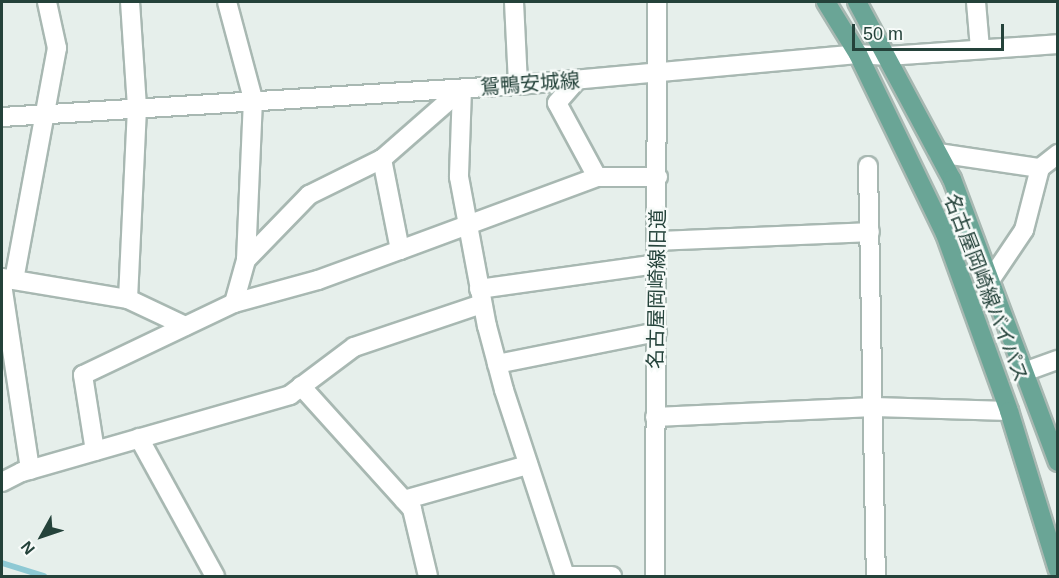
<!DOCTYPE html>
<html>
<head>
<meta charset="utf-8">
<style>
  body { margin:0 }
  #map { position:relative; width:1059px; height:578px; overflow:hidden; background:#e6efeb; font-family:Helvetica,"Noto Sans JP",sans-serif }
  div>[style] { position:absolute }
  .stream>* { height:6px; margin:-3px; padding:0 3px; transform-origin:3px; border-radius:3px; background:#8ec9d4 }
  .roads { filter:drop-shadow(2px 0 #a8b8b2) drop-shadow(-2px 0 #a8b8b2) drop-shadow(0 2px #a8b8b2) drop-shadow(0 -2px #a8b8b2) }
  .street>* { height:18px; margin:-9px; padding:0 9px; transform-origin:9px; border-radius:9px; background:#fff }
  .secondary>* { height:18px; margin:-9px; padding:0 9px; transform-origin:9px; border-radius:9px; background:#fff }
  .primary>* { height:18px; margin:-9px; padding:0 9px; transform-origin:9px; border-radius:9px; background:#6aa596 }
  span { translate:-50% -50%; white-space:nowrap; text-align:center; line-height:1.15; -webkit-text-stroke:5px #f7fbf9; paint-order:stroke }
  .street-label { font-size:20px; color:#24423a }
  .frame { position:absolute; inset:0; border:3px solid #24423a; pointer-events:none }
  .north { position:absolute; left:12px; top:506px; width:60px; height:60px; -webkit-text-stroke:4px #f7fbf9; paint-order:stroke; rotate:230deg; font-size:16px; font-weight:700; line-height:24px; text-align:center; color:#24423a }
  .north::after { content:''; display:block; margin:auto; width:21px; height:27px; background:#24423a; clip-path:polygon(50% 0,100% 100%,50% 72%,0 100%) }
  .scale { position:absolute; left:852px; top:24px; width:152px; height:27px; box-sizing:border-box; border:3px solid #24423a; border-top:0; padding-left:8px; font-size:18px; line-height:21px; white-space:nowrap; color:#24423a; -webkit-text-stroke:4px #f7fbf9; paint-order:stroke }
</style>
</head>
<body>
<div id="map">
  <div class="stream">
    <i style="left:2px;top:563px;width:44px;rotate:17.2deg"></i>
  </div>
  <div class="roads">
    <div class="street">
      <i style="left:514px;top:2px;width:83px;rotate:87.2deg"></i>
      <i style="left:976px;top:2px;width:47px;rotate:85.1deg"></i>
      <i style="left:576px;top:81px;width:29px;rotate:131deg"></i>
      <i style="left:557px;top:103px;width:84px;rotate:61.6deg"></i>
      <i style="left:462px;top:89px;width:88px;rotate:92deg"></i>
      <i style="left:459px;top:177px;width:152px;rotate:79.4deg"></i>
      <i style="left:487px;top:326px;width:66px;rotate:75.1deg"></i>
      <i style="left:504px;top:390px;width:196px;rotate:71.8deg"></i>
      <i style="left:565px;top:576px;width:47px"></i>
      <i style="left:938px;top:153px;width:103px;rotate:8.4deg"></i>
      <i style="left:868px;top:166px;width:410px;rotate:88.9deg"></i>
      <i style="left:657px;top:241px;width:213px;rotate:-2.4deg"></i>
      <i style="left:400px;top:250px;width:210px;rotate:-20.3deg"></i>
      <i style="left:597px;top:177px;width:61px"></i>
      <i style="left:246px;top:260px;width:91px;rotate:-45.9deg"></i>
      <i style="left:309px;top:195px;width:81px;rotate:-26.3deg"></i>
      <i style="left:382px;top:159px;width:106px;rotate:-41.2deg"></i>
      <i style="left:2px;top:278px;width:128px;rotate:9.5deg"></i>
      <i style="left:128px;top:299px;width:63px;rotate:25.3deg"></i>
      <i style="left:991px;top:279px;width:59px;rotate:-56deg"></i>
      <i style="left:1024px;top:230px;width:64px;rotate:-75.5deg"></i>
      <i style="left:1040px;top:168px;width:23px;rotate:-38deg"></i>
      <i style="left:14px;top:280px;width:236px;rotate:-79.5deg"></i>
      <i style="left:57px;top:48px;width:47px;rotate:-102.3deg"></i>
      <i style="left:2px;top:284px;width:188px;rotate:81.4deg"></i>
      <i style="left:479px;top:289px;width:179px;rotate:-8deg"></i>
      <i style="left:128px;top:299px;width:192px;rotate:-87.3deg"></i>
      <i style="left:137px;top:107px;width:105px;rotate:-93.8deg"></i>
      <i style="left:234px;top:303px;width:87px;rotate:-15.3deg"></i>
      <i style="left:318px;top:280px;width:87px;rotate:-20.1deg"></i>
      <i style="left:400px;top:250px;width:93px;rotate:-101.2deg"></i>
      <i style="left:497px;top:364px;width:163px;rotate:-11.3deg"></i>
      <i style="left:1027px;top:371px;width:33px;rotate:-20deg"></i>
      <i style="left:301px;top:386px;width:166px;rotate:47.9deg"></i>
      <i style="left:412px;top:509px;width:69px;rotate:76.6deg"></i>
      <i style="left:655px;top:417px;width:219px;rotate:-2.6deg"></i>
      <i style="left:874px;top:407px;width:135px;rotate:1.7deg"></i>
      <i style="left:139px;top:438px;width:158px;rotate:61.2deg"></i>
      <i style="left:95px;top:451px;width:77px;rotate:-99deg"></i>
      <i style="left:83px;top:375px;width:167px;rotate:-25.5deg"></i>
      <i style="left:234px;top:303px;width:45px;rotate:-74.4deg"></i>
      <i style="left:246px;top:260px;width:161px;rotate:-87.5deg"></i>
      <i style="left:253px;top:99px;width:100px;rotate:-105deg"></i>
      <i style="left:2px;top:482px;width:22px;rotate:-27deg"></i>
      <i style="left:22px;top:472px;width:279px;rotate:-16deg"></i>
      <i style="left:290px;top:395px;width:80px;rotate:-36.9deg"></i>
      <i style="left:354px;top:347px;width:135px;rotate:-18.6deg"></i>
      <i style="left:404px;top:500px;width:129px;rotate:-15.8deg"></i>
    </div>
    <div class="secondary">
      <i style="left:2px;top:117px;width:517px;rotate:-3.55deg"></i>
      <i style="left:518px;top:85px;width:341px;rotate:-5.2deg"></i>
      <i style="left:858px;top:54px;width:30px;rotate:4deg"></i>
      <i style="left:888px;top:56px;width:170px;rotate:-4deg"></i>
      <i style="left:655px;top:576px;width:574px;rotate:-89.8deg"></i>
    </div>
    <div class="primary">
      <i style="left:826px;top:2px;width:61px;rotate:58.4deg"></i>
      <i style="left:858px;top:54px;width:200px;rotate:64.2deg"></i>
      <i style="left:945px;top:234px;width:188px;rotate:70.1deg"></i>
      <i style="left:1009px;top:411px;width:166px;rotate:72.9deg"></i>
      <i style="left:857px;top:2px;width:201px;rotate:61.8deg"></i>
      <i style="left:952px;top:179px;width:302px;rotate:69.5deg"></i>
    </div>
  </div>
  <div class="street-label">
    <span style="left:530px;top:84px;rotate:-4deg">鴛鴨安城線</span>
    <span style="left:986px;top:288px;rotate:69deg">名古屋岡崎線バイパス</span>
    <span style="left:657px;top:289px;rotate:-89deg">名古屋岡崎線旧道</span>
  </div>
  <div class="frame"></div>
  <div class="north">N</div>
  <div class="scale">50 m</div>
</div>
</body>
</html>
